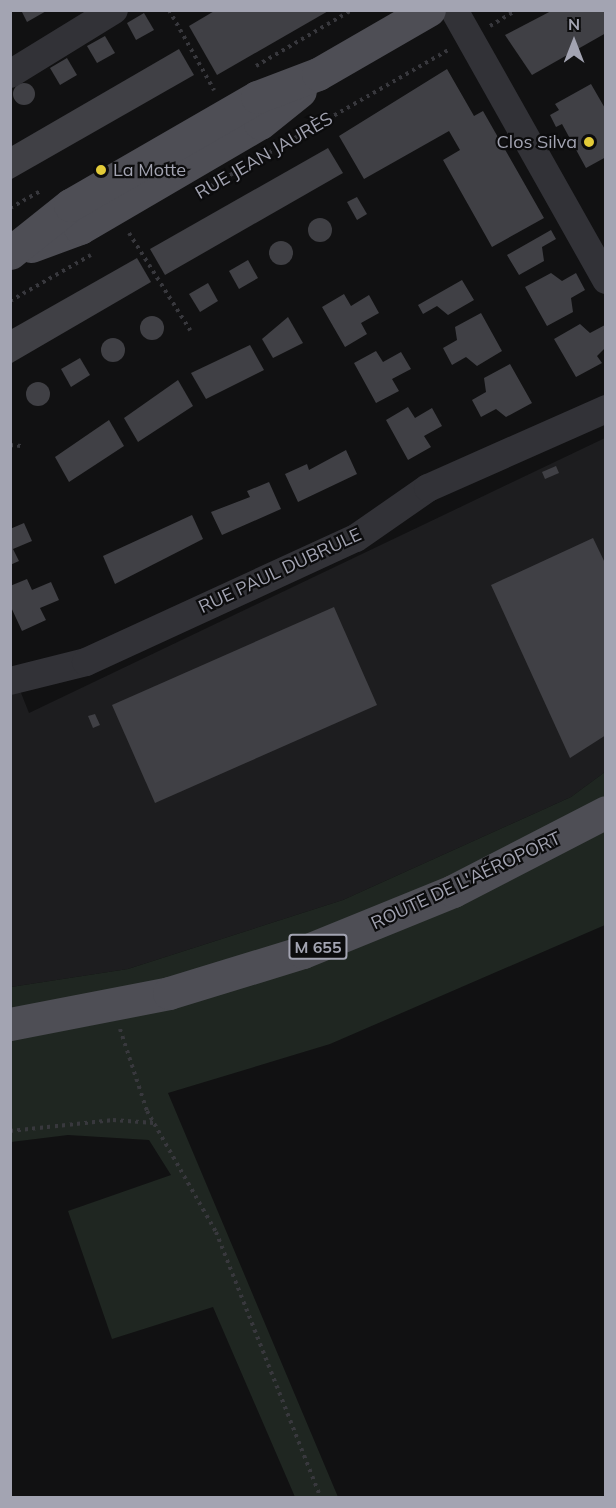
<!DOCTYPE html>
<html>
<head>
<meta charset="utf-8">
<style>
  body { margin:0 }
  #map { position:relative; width:616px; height:1508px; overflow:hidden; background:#111112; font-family:Mulish,sans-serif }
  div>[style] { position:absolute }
  .built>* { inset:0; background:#1d1d1f }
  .green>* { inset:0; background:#1f2621 }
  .building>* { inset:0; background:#404045 }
  .round { border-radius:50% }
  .path>* { height:4px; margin-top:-2px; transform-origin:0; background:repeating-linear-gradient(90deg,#38383d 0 3px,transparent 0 7.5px) }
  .minor>* { height:28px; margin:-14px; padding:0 14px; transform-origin:14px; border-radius:14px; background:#323237 }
  .major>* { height:33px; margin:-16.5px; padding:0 16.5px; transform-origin:16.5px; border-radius:16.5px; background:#4e4e55 }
  .dots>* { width:16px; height:16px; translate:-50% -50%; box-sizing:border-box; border:3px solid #0c0c0d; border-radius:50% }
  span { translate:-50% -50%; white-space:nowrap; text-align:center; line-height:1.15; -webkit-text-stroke:4.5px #0c0c0d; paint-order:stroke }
  .shield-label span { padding:2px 4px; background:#0c0c0d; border:2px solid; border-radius:4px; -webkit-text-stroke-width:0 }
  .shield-label { font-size:16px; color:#a3a4b2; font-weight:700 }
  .poi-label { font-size:18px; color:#a3a4b2 }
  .right { translate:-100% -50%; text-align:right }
  .left { translate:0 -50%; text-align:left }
  .street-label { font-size:18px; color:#a3a4b2 }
  .frame { position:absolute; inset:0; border:12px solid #a3a4b2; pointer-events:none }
  .north { position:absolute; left:544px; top:12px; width:60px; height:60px; -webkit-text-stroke:4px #0c0c0d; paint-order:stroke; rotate:0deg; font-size:16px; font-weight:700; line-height:24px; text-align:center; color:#a3a4b2 }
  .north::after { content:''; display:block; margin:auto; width:21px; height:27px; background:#a3a4b2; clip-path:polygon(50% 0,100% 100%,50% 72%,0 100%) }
</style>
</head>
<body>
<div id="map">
  <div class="built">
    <i style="clip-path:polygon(605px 438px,605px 772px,571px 797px,343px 900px,128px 969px,11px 987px,10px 665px,29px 713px)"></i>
  </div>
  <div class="green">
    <i style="clip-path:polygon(605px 772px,605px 925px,330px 1044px,168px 1093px,338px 1497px,295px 1497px,213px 1307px,112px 1339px,68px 1211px,171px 1175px,149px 1140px,68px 1135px,11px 1142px,11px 987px,128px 969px,343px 900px,571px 797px)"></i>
  </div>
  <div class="building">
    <i style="clip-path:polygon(21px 10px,48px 10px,27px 22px)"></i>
    <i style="clip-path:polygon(216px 10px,330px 10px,217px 75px,189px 26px)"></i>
    <i style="clip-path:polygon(553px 10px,606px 10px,606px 33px,532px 75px,505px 35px)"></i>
    <i style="clip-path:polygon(144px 13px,154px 30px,136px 40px,127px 23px)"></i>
    <i style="clip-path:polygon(105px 36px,115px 53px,97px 63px,87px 46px)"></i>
    <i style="clip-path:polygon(179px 49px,194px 75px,10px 180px,10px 147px)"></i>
    <i style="clip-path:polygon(67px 58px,77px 75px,60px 85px,50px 68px)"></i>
    <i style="clip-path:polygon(447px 69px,474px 116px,483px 111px,544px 218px,492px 247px,443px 160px,460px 150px,449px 131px,364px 179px,339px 136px)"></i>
    <i class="round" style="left:13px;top:83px;width:22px;height:22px"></i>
    <i style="clip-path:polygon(591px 84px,606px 110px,606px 157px,586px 168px,562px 124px,556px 127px,550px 115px,559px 110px,555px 104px)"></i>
    <i style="clip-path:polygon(328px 148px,343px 173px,165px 275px,150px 249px)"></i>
    <i style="clip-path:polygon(357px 197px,367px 214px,357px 220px,347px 202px)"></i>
    <i class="round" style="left:308px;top:218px;width:24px;height:24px"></i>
    <i style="clip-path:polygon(551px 230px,556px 239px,542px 247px,544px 261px,519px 275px,507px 255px)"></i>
    <i class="round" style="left:269px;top:241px;width:24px;height:24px"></i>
    <i style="clip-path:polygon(137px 258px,151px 282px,10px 364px,10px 330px)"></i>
    <i style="clip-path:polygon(248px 260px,258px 278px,239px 289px,229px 271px)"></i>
    <i style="clip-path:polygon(551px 273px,562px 281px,576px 273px,585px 290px,571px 298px,573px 312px,547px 326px,525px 287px)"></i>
    <i style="clip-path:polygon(462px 280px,474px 300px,448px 315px,437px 306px,423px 314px,418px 305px)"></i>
    <i style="clip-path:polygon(208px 283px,218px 301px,200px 312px,189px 294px)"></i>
    <i style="clip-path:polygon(344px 294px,351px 306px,369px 295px,379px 313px,361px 323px,367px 334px,345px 347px,322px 307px)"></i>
    <i style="clip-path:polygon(481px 313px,502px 351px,477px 366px,466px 357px,452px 365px,443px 348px,457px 340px,455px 327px)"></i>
    <i class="round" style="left:140px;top:316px;width:24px;height:24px"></i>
    <i style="clip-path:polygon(288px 317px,303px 343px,273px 358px,262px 339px)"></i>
    <i style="clip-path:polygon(580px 324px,590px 333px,605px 325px,606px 347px,597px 356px,602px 363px,576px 377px,554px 339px)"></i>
    <i class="round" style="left:101px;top:338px;width:24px;height:24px"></i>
    <i style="clip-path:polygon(250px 345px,264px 370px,206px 399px,191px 373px)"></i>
    <i style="clip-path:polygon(376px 351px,383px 362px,401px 352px,411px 369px,392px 379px,399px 391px,376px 403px,354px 363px)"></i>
    <i style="clip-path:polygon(80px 358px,90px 375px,71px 387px,61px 369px)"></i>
    <i style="clip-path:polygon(510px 364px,532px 403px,506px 417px,496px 409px,481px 417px,472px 400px,486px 392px,484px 378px)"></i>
    <i style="clip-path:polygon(178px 380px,193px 406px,138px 442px,124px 418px)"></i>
    <i class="round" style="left:26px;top:382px;width:24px;height:24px"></i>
    <i style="clip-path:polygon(408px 407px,415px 418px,432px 408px,442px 426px,424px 436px,431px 447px,408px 460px,386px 420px)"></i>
    <i style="clip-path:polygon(109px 420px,124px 446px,69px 482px,55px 457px)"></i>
    <i style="clip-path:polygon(346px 450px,357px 474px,298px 502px,285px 474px,307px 464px,309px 470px)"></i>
    <i style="clip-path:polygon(556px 466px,559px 473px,545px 479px,542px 472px)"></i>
    <i style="clip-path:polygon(269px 482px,281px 509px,222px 535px,211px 512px,250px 497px,247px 491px)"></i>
    <i style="clip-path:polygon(192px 515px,203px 539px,115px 584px,103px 556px)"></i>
    <i style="clip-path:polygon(24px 523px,32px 541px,13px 549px,19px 561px,10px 565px,10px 529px)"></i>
    <i style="clip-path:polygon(593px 538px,606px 565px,606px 735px,570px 758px,491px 585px)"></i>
    <i style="clip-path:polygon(27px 579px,32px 590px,51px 582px,59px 600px,40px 608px,46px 620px,22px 631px,10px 605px,10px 586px)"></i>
    <i style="clip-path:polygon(334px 607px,377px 705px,155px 803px,112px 705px)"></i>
    <i style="clip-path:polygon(95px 714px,100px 725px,93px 728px,88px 716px)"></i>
  </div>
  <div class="path">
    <i style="left:169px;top:10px;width:92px;rotate:60.6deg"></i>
    <i style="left:490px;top:26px;width:31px;rotate:-31deg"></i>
    <i style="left:256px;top:66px;width:111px;rotate:-30.3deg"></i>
    <i style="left:204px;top:190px;width:284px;rotate:-29.8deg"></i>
    <i style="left:10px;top:208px;width:37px;rotate:-29deg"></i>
    <i style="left:129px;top:233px;width:115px;rotate:57.8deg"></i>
    <i style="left:10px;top:301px;width:93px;rotate:-29.6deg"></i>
    <i style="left:10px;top:445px;width:11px;rotate:5deg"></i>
    <i style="left:120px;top:1029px;width:86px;rotate:71.8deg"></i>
    <i style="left:147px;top:1111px;width:139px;rotate:60.3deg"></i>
    <i style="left:216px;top:1232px;width:286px;rotate:68.5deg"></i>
    <i style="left:10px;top:1131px;width:104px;rotate:-6.1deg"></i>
    <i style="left:113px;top:1120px;width:41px;rotate:4.2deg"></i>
  </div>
  <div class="minor">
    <i style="left:454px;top:10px;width:310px;rotate:60.6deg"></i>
    <i style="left:10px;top:74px;width:122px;rotate:-31.6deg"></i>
    <i style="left:10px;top:681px;width:78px;rotate:-14deg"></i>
    <i style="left:86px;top:662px;width:297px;rotate:-24.7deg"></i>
    <i style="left:356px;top:538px;width:88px;rotate:-34.8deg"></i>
    <i style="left:428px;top:488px;width:195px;rotate:-23.9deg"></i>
  </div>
  <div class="major">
    <i style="left:31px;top:246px;width:52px;rotate:-20.2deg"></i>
    <i style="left:80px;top:228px;width:208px;rotate:-30.3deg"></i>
    <i style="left:260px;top:123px;width:51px;rotate:-38.7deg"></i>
    <i style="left:10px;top:253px;width:77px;rotate:-38.7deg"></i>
    <i style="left:70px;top:205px;width:216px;rotate:-30deg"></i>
    <i style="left:257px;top:97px;width:65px;rotate:-20.7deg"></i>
    <i style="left:318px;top:74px;width:128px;rotate:-30deg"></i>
    <i style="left:10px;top:1024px;width:162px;rotate:-11deg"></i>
    <i style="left:169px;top:993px;width:140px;rotate:-17deg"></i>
    <i style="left:303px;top:952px;width:162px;rotate:-22.1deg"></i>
    <i style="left:453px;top:891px;width:172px;rotate:-27.3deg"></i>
  </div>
  <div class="dots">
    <i style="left:589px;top:142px;background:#e3cb38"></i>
    <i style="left:101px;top:170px;background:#e3cb38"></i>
  </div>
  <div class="shield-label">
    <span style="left:318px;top:947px">M 655</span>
  </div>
  <div class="poi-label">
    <span class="right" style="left:577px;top:142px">Clos Silva</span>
    <span class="left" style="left:113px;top:170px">La Motte</span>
  </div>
  <div class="street-label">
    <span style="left:264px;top:156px;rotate:-30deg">RUE JEAN JAURÈS</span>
    <span style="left:280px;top:571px;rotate:-25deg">RUE PAUL DUBRULE</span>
    <span style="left:466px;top:881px;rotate:-25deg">ROUTE DE L'AÉROPORT</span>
  </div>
  <div class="frame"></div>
  <div class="north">N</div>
</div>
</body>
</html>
